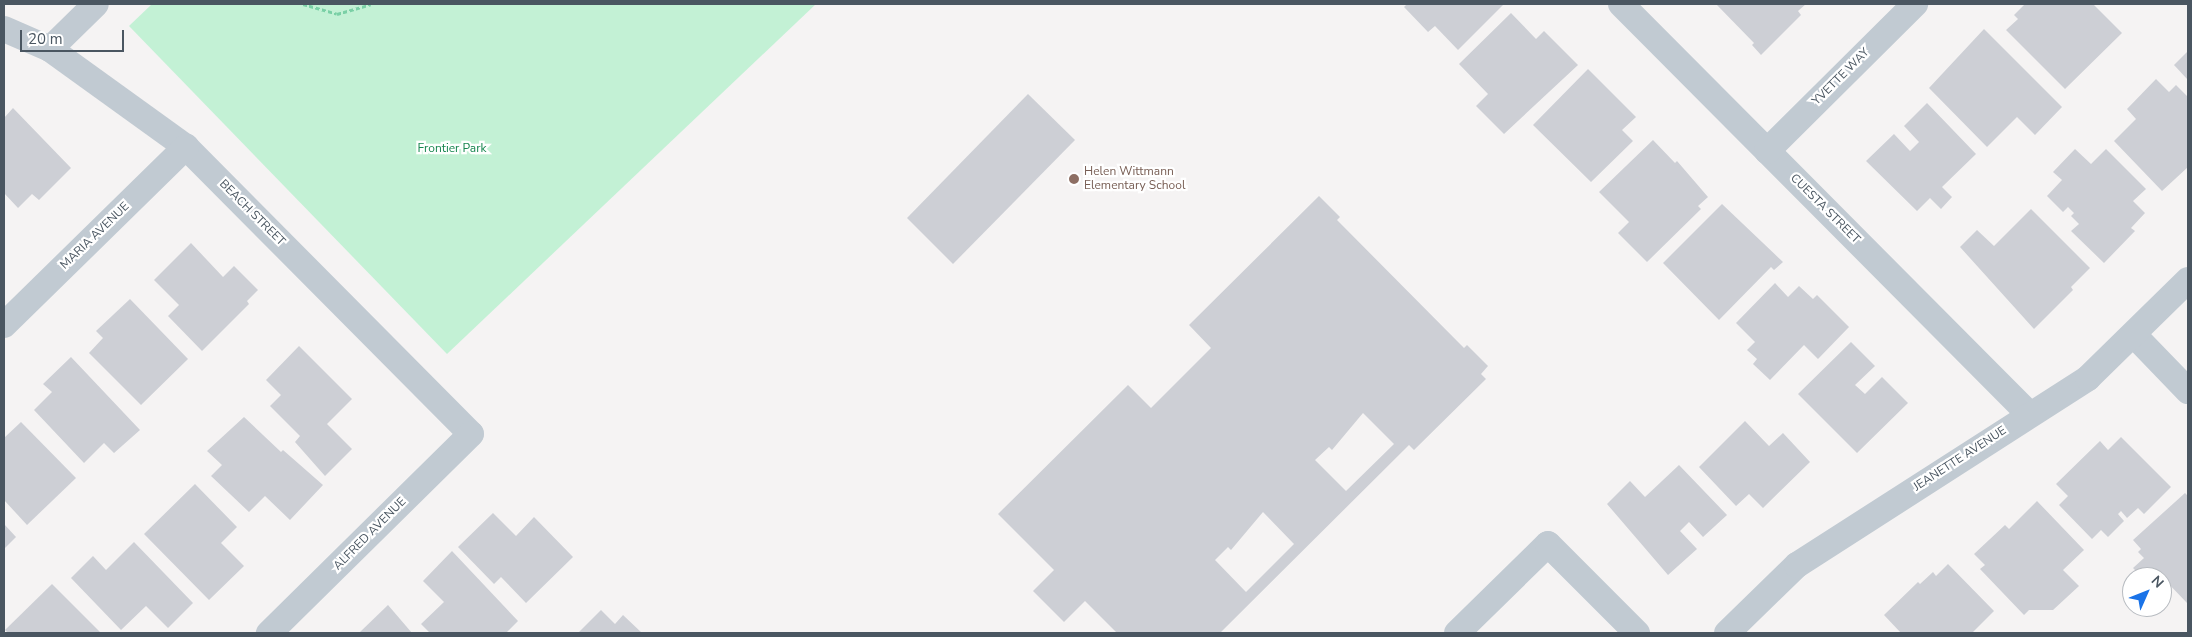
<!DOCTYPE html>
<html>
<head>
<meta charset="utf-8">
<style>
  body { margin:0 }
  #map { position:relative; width:2192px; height:637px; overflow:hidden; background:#f5f3f3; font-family:"Nunito Sans",sans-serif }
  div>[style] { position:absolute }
  .green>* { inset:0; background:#c3f1d5 }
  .building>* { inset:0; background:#cdcfd5 }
  .path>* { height:3px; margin-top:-1.5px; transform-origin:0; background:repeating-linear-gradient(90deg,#7ad0a6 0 4px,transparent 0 6.5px) }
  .street>* { height:26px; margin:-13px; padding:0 13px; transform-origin:13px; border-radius:13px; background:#c1cad2 }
  .dots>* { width:14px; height:14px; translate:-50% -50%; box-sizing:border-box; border:2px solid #fff; border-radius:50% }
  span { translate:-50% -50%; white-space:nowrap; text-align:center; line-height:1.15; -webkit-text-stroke:4.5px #fff; paint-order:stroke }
  .street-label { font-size:12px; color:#4a5661 }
  .park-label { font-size:12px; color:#17864f }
  .education-label { font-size:12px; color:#785e54 }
  .left { translate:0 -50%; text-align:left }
  .frame { position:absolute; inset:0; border:5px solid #4a5661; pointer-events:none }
  .north { position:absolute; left:2122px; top:567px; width:50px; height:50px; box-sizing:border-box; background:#fff; border:1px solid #b7bbc0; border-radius:50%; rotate:46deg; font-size:14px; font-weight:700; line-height:20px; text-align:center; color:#4a5661 }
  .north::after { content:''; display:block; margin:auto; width:18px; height:22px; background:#1a73e8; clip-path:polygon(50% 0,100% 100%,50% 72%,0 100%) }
  .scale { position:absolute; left:20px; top:30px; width:104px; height:22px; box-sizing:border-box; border:2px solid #4a5661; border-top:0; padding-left:6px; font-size:15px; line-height:18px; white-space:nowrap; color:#4a5661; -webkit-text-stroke:4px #fff; paint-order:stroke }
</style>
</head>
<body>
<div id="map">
  <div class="green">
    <i style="clip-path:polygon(152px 4px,816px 4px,447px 354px,129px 26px)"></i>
  </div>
  <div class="building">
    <i style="clip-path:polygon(1407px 4px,1504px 4px,1458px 50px,1435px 26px,1428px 32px,1404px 7px)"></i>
    <i style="clip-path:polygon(1716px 4px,1806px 4px,1798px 11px,1801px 15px,1761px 55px,1752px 45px,1754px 43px)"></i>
    <i style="clip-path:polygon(2025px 4px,2093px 4px,2122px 33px,2065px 89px,2006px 30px,2018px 19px,2014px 15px)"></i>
    <i style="clip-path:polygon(1511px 13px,1536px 39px,1544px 31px,1578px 65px,1504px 134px,1476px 106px,1488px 94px,1459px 64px)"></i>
    <i style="clip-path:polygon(1984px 29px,2062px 107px,2035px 135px,2017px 117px,1987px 147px,1929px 88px)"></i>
    <i style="clip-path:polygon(2188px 51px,2188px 80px,2174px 65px)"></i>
    <i style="clip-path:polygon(1588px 69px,1636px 117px,1622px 130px,1633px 141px,1591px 182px,1533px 125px)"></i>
    <i style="clip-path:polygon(2156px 79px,2169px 92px,2176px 85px,2188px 97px,2188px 167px,2162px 191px,2114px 141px,2136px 119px,2127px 109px)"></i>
    <i style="clip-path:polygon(1028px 94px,1075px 140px,953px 264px,907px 218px)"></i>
    <i style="clip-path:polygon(1927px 103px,1976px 154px,1942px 187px,1952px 197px,1941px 209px,1930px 198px,1917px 211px,1866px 161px,1894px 134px,1910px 151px,1919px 142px,1904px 126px)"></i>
    <i style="clip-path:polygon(13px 108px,71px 168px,39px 200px,32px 194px,18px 208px,4px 193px,4px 118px)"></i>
    <i style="clip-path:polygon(1653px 140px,1675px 163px,1677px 161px,1708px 197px,1698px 206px,1701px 209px,1647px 262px,1618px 233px,1629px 222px,1599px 192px)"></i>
    <i style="clip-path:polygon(2075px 149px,2091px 164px,2106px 149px,2146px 189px,2133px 201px,2145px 213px,2131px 228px,2135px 231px,2104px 263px,2071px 231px,2079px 224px,2071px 216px,2074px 213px,2068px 207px,2063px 212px,2047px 196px,2062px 180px,2053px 172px)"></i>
    <i style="clip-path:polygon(evenodd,1319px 196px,1340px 217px,1337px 220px,1464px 348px,1467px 345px,1488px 366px,1481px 374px,1486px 379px,1414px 450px,1409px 445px,1220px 633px,1117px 633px,1085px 601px,1064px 622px,1033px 591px,1054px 570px,998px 514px,1128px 385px,1151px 408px,1211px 348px,1189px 325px,1319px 196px,1363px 413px,1394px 444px,1346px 491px,1315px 460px,1329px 447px,1332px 450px,1363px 413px,1319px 196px,1263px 512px,1294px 544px,1246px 592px,1215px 560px,1228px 547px,1231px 550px,1263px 512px)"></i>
    <i style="clip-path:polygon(1722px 204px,1783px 262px,1774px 270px,1771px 267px,1719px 320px,1663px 263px)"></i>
    <i style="clip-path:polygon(2031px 209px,2090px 268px,2071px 287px,2073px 290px,2034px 329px,1960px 247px,1977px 230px,1994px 246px)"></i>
    <i style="clip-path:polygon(191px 243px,223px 277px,234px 266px,258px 290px,247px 301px,249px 304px,202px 351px,168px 316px,179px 305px,154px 280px)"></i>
    <i style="clip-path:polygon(1775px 283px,1788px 297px,1799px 286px,1813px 299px,1817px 295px,1849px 327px,1818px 359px,1804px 345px,1770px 380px,1753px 364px,1757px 359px,1747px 350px,1755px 342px,1736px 323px)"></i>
    <i style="clip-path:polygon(130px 299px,188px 359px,141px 405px,89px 353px,103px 338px,96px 331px)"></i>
    <i style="clip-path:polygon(1851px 342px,1875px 366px,1855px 385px,1865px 394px,1882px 377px,1908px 403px,1857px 453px,1798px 394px)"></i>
    <i style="clip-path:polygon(299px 346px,352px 399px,327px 424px,352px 449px,325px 476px,295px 442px,300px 436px,270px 406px,281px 395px,266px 380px)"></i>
    <i style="clip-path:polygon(71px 357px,140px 430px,114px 453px,104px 443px,84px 463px,34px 410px,52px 392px,43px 384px)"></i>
    <i style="clip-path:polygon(244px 417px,281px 452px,283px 450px,323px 485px,290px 520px,265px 496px,249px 512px,211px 476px,222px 465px,207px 451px)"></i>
    <i style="clip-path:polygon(1745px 421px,1769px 446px,1783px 433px,1810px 462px,1763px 508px,1749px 494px,1736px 506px,1699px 467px)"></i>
    <i style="clip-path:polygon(21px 422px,76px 478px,27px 525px,4px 500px,4px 438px)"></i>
    <i style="clip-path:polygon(2121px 437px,2171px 487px,2144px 514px,2138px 508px,2127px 518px,2121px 511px,2118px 514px,2124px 521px,2108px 537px,2101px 530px,2092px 539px,2059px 505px,2068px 496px,2056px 484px,2100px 441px,2108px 450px)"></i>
    <i style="clip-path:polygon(1679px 465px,1727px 515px,1703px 537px,1689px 522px,1680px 531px,1697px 549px,1668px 575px,1607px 504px,1630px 481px,1645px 497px)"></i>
    <i style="clip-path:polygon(195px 484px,237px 527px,221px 543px,244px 566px,209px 600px,144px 534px)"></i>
    <i style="clip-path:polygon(2185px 493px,2188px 496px,2187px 603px,2165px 580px,2162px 582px,2162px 577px,2142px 577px,2133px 568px,2144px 558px,2138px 552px,2141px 549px,2133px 540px)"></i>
    <i style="clip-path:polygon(2037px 501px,2084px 550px,2063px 570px,2079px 586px,2053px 610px,2029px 610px,2024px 615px,1980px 569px,1985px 565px,1974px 554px,2005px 525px,2009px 529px)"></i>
    <i style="clip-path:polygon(493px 513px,516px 536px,534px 517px,573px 557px,526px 603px,501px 577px,494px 584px,458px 547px)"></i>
    <i style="clip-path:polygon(4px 524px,16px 537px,4px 549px)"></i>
    <i style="clip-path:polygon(134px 542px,193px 603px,168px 628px,146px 606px,121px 630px,71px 578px,93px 556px,106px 570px)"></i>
    <i style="clip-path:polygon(452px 551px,518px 621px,506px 633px,430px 633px,421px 624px,444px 602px,423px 581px)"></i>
    <i style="clip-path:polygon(1948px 564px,1994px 611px,1972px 633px,1901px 633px,1884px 615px,1918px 582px,1920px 584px,1933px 572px,1936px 576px)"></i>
    <i style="clip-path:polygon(52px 584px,101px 633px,8px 633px,5px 630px)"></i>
    <i style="clip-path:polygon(388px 605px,412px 633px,361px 633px,360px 632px)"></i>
    <i style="clip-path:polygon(601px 610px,615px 624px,623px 615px,642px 633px,578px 633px)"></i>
  </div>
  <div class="path">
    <i style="left:303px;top:4px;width:35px;rotate:16deg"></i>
    <i style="left:337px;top:14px;width:35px;rotate:-16deg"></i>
  </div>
  <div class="street">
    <i style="left:1621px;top:4px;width:578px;rotate:45.14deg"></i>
    <i style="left:4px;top:29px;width:50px;rotate:23.5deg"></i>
    <i style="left:50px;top:49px;width:168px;rotate:35.8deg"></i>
    <i style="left:186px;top:147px;width:404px;rotate:45.2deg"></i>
    <i style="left:471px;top:434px;width:284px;rotate:135.4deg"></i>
    <i style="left:50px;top:49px;width:64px;rotate:-44.4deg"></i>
    <i style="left:1767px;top:151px;width:209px;rotate:-44.8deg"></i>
    <i style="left:4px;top:325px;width:255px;rotate:-44.4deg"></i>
    <i style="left:2134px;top:335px;width:78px;rotate:46deg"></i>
    <i style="left:1457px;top:633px;width:127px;rotate:-44.4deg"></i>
    <i style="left:1548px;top:544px;width:126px;rotate:45deg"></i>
    <i style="left:1727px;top:633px;width:98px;rotate:-44.2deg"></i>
    <i style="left:1797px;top:565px;width:346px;rotate:-32.7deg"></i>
    <i style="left:2088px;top:378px;width:140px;rotate:-44.4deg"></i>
  </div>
  <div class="dots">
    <i style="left:1074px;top:179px;background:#8d6e63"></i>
  </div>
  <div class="street-label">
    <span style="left:1841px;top:77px;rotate:-45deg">YVETTE WAY</span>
    <span style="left:1825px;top:209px;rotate:45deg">CUESTA STREET</span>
    <span style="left:252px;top:213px;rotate:45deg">BEACH STREET</span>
    <span style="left:95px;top:236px;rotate:-44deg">MARIA AVENUE</span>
    <span style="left:1960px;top:459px;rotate:-33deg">JEANETTE AVENUE</span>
    <span style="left:370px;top:534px;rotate:-45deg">ALFRED AVENUE</span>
  </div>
  <div class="park-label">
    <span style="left:452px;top:149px">Frontier Park</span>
  </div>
  <div class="education-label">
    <span class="left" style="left:1084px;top:179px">Helen Wittmann<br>Elementary School</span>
  </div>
  <div class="frame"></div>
  <div class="north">N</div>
  <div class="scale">20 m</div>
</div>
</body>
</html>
